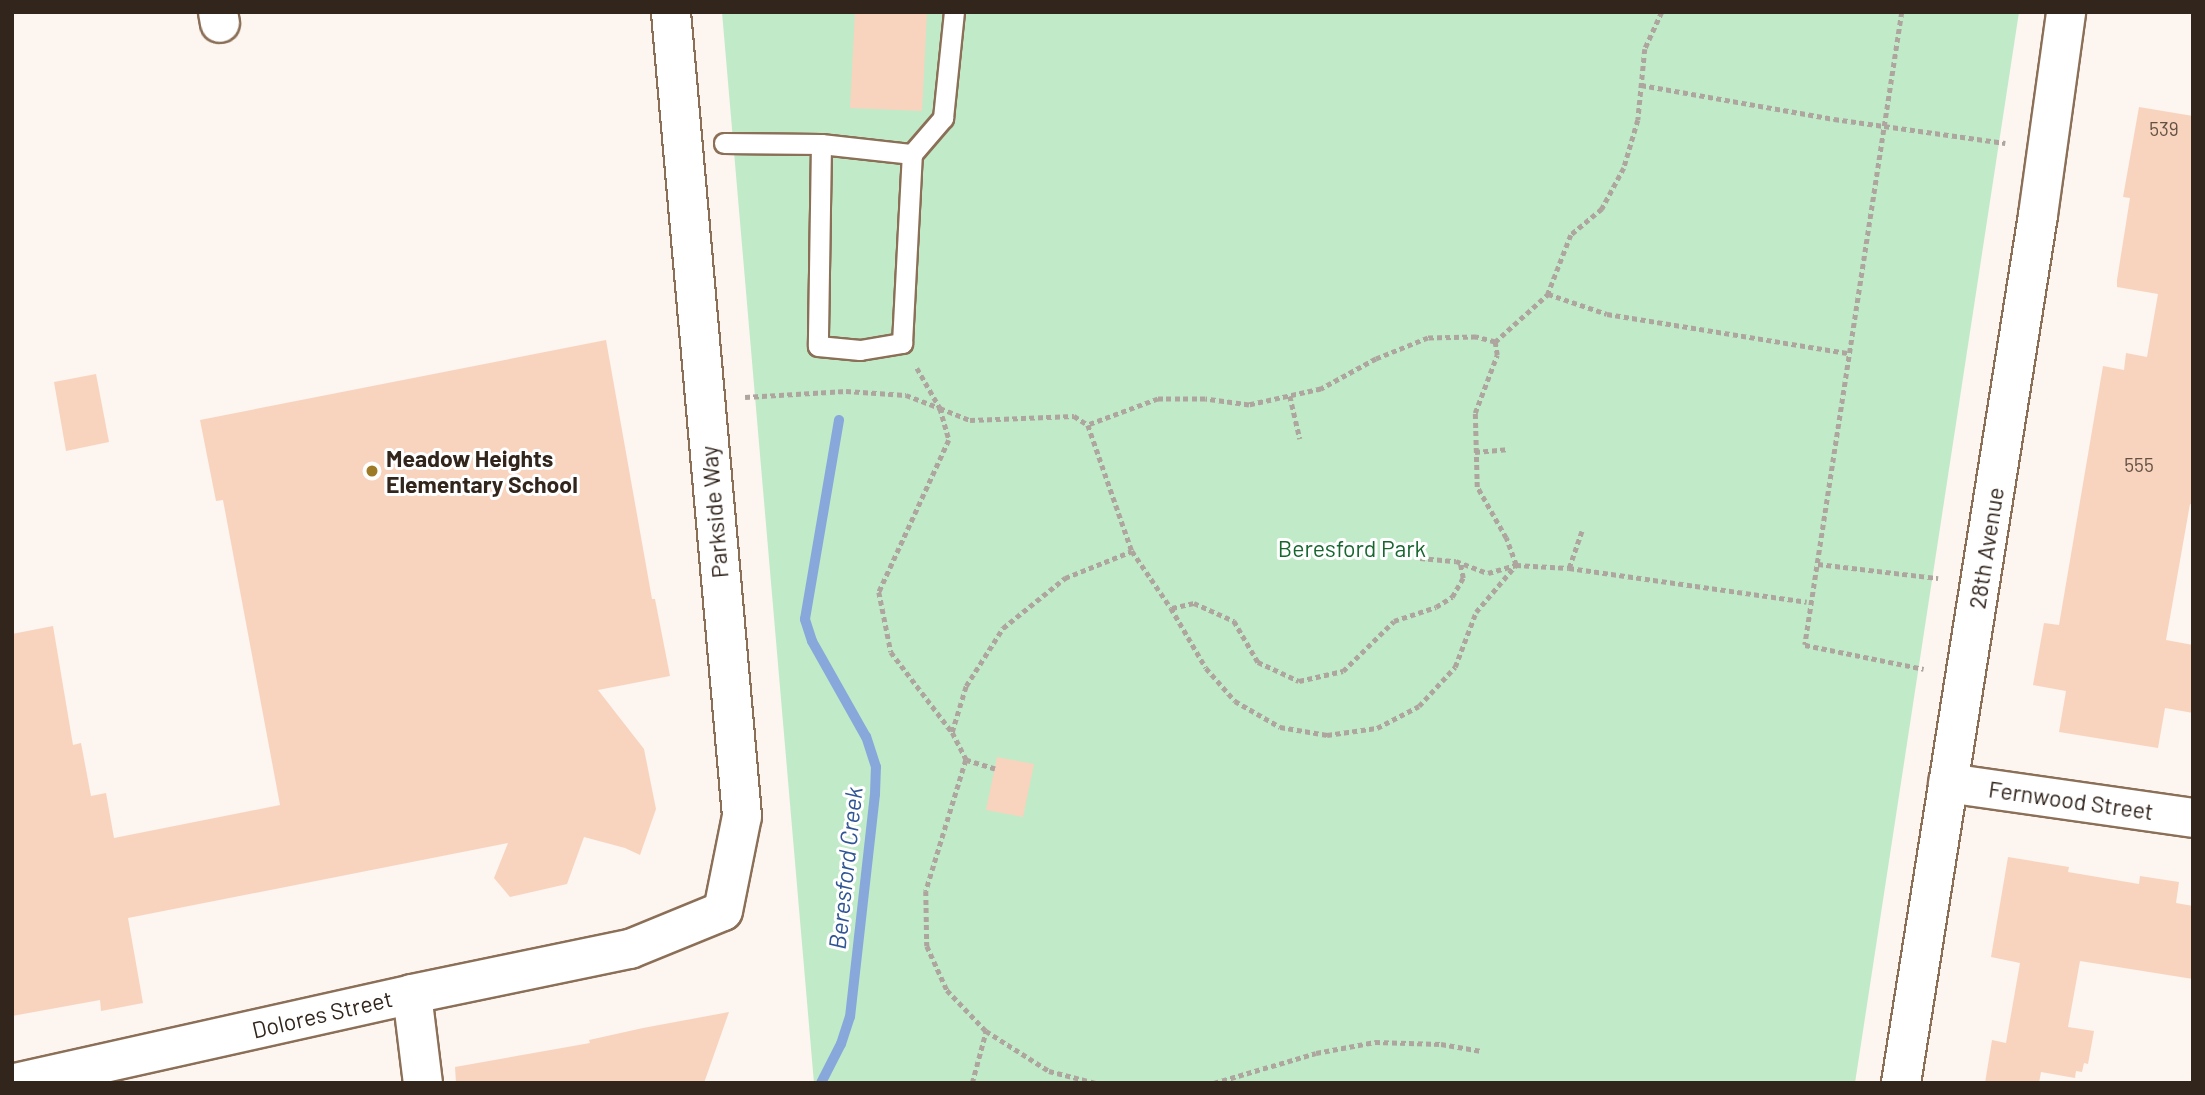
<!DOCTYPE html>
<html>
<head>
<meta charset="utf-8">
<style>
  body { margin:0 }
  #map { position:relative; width:2205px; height:1095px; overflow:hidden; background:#fcf5f0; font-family:Barlow,sans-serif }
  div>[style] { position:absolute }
  .green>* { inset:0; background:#c1eac8 }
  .stream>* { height:10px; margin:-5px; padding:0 5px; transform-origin:5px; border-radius:5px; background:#88a8db }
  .building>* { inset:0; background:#f8d4be }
  .path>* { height:4.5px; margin-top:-2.25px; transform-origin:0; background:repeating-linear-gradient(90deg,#aea59e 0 5px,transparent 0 8.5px) }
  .roads { filter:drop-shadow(2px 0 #8b6f57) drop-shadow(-2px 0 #8b6f57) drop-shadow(0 2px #8b6f57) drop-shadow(0 -2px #8b6f57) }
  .service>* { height:19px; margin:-9.5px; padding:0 9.5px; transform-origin:9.5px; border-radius:9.5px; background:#fff }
  .minor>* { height:38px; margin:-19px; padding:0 19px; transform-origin:19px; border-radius:19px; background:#fff }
  .tertiary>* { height:38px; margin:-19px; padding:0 19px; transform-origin:19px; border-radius:19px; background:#fff }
  .dots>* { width:19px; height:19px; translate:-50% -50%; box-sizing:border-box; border:4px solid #fff; border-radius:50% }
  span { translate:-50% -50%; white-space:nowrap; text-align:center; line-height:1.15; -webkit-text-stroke:6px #fff; paint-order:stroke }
  .number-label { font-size:19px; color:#635144 }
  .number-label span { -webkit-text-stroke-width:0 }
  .poi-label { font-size:23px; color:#31251c; font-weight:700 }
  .left { translate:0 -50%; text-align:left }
  .street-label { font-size:23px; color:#31251c }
  .park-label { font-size:23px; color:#176630 }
  .water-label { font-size:24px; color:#2f5595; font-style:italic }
  .frame { position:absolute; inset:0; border:14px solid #31251c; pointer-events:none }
</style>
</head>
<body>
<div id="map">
  <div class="green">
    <i style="clip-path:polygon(722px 12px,2019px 12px,1855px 1083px,814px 1083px)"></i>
  </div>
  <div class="stream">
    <i style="left:821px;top:1083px;width:44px;rotate:-62.9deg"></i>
    <i style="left:841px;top:1044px;width:28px;rotate:-72deg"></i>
    <i style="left:850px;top:1017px;width:224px;rotate:-83.6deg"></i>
    <i style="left:875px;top:794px;width:27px;rotate:-88deg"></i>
    <i style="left:876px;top:767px;width:32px;rotate:-108deg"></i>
    <i style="left:866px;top:737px;width:110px;rotate:-119.4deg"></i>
    <i style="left:812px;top:641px;width:23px;rotate:-108deg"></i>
    <i style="left:805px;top:619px;width:202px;rotate:-80.3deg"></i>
  </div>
  <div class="building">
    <i style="clip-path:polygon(855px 12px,927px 12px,922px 111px,850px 108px)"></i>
    <i style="clip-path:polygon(2139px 107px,2193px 116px,2193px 505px,2190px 504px,2166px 640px,2193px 645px,2193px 713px,2165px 708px,2158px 748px,2059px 732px,2066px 691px,2033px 685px,2044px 623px,2059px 625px,2103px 366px,2124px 370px,2126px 353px,2147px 357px,2158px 294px,2117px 287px,2117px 280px,2130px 198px,2123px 197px)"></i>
    <i style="clip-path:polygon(606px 340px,652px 599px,655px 599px,670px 676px,598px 690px,644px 749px,656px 809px,640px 855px,625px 848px,584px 837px,567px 884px,510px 897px,494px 878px,508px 843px,128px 918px,143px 1003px,101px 1011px,100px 1000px,12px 1016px,12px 634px,53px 626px,73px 745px,81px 743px,91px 796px,106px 793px,114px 838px,280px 805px,223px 500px,216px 501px,200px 420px)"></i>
    <i style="clip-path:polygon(96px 374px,109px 442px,66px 451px,54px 382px)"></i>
    <i style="clip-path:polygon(997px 757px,1034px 764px,1023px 817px,986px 810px)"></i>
    <i style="clip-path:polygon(2008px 857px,2069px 867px,2068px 872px,2139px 884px,2140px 876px,2179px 882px,2176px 903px,2193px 906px,2193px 979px,2080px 961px,2068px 1027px,2094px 1031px,2088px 1064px,2084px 1063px,2082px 1072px,2076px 1071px,2075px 1078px,2041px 1072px,2039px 1083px,1985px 1083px,1992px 1040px,2006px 1043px,2020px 963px,1991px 957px)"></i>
    <i style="clip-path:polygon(729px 1012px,704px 1083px,456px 1083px,455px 1067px,590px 1043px,589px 1040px,643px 1028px)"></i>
  </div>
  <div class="path">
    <i style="left:1662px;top:12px;width:41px;rotate:114.7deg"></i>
    <i style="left:1645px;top:49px;width:71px;rotate:95.6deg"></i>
    <i style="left:1638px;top:120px;width:50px;rotate:106.3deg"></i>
    <i style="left:1624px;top:168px;width:47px;rotate:118.2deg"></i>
    <i style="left:1602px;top:209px;width:40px;rotate:140deg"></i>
    <i style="left:1571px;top:235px;width:63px;rotate:111.3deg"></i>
    <i style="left:1548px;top:294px;width:62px;rotate:18.7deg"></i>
    <i style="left:1607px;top:314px;width:245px;rotate:9.2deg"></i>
    <i style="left:1902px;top:12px;width:640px;rotate:98.71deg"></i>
    <i style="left:1805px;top:645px;width:121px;rotate:11.4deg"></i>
    <i style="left:1641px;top:85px;width:196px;rotate:10deg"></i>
    <i style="left:1834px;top:119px;width:173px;rotate:8deg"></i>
    <i style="left:1495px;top:342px;width:72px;rotate:-42.2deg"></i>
    <i style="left:917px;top:368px;width:46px;rotate:60.1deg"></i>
    <i style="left:940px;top:408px;width:32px;rotate:22deg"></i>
    <i style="left:970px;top:420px;width:104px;rotate:-2.2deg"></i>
    <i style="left:1074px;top:416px;width:17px;rotate:33deg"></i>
    <i style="left:1088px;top:425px;width:133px;rotate:70.8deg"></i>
    <i style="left:1132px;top:551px;width:69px;rotate:55.6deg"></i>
    <i style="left:1171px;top:608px;width:69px;rotate:59.7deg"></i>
    <i style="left:1206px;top:668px;width:44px;rotate:48.7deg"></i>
    <i style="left:1235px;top:701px;width:52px;rotate:30deg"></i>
    <i style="left:1280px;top:727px;width:48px;rotate:9.7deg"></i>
    <i style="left:1327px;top:735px;width:50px;rotate:-8deg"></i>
    <i style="left:1377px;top:728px;width:47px;rotate:-27.6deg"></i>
    <i style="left:1419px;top:706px;width:53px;rotate:-47.3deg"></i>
    <i style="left:1455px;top:667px;width:59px;rotate:-69.1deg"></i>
    <i style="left:1476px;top:612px;width:62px;rotate:-49.6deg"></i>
    <i style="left:1516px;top:565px;width:29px;rotate:-110deg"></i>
    <i style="left:1506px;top:538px;width:59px;rotate:-119.6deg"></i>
    <i style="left:1477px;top:487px;width:74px;rotate:-91.5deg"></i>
    <i style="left:1475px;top:413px;width:62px;rotate:-69.2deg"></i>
    <i style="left:1497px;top:355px;width:13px;rotate:-99deg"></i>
    <i style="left:1495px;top:342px;width:20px;rotate:-165deg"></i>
    <i style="left:1476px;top:337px;width:48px;rotate:178.8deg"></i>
    <i style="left:1428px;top:338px;width:56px;rotate:158deg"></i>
    <i style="left:1376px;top:359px;width:63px;rotate:151.4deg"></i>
    <i style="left:1321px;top:389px;width:74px;rotate:167.5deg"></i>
    <i style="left:1249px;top:405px;width:44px;rotate:-172.2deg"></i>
    <i style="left:1205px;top:399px;width:47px;rotate:180deg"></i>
    <i style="left:1158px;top:399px;width:75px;rotate:159.6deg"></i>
    <i style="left:1290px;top:396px;width:44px;rotate:76.9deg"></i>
    <i style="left:745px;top:397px;width:101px;rotate:-3.4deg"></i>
    <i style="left:846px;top:391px;width:60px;rotate:3.8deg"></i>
    <i style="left:906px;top:395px;width:36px;rotate:21deg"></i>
    <i style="left:940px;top:408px;width:33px;rotate:74deg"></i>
    <i style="left:949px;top:440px;width:167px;rotate:114.7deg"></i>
    <i style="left:879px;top:592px;width:61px;rotate:78.7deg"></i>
    <i style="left:891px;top:652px;width:101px;rotate:52.7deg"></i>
    <i style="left:1475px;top:452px;width:32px;rotate:-5deg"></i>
    <i style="left:1420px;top:558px;width:36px;rotate:5deg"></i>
    <i style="left:1456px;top:561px;width:34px;rotate:21deg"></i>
    <i style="left:1488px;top:573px;width:29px;rotate:-16deg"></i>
    <i style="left:1516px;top:565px;width:53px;rotate:3.2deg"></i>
    <i style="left:1569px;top:568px;width:240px;rotate:8.1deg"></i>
    <i style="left:1818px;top:564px;width:121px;rotate:6.7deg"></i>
    <i style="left:1569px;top:568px;width:39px;rotate:-71deg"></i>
    <i style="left:1172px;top:608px;width:23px;rotate:-13deg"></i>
    <i style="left:1194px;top:603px;width:44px;rotate:24.2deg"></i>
    <i style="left:1234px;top:621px;width:48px;rotate:59.7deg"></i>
    <i style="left:1258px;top:662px;width:45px;rotate:24.9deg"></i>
    <i style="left:1299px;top:681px;width:45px;rotate:-12.8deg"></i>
    <i style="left:1343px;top:671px;width:71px;rotate:-44.4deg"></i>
    <i style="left:1394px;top:621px;width:44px;rotate:-18.4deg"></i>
    <i style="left:1436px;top:607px;width:19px;rotate:-32deg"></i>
    <i style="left:1452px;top:597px;width:22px;rotate:-60deg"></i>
    <i style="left:1463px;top:578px;width:15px;rotate:-101deg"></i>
    <i style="left:966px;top:760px;width:137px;rotate:107deg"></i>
    <i style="left:926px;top:891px;width:55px;rotate:89deg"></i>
    <i style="left:927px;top:946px;width:48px;rotate:65.6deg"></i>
    <i style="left:947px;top:990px;width:57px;rotate:46.4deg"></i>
    <i style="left:986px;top:1031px;width:75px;rotate:32.4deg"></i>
    <i style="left:1049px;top:1071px;width:49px;rotate:14.3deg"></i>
    <i style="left:995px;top:769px;width:30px;rotate:-163deg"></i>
    <i style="left:966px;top:760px;width:31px;rotate:-117deg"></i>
    <i style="left:952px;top:732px;width:48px;rotate:-73.1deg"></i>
    <i style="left:966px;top:686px;width:69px;rotate:-57.5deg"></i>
    <i style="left:1003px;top:628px;width:80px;rotate:-38.9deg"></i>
    <i style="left:1065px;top:578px;width:72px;rotate:-21.9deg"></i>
    <i style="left:972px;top:1083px;width:54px;rotate:-74.9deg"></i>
    <i style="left:1214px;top:1083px;width:106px;rotate:-16.4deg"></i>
    <i style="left:1316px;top:1053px;width:60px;rotate:-10.6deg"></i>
    <i style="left:1375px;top:1042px;width:66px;rotate:1.7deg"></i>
    <i style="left:1441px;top:1044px;width:41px;rotate:9.9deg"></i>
  </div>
  <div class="roads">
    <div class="service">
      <i style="left:724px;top:143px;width:97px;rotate:0.6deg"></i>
      <i style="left:821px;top:144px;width:92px;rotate:6.3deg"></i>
      <i style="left:821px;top:144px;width:202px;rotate:90.9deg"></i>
      <i style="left:818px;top:346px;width:42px;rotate:5.4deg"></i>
      <i style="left:860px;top:350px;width:43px;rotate:-9.5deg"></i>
      <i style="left:902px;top:343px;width:189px;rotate:-87deg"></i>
      <i style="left:912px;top:154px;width:48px;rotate:-49.3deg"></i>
      <i style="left:943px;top:118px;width:107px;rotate:-84.1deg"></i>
    </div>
    <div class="minor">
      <i style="left:218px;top:12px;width:11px;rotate:80deg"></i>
      <i style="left:1948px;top:783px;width:247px;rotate:8.1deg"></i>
      <i style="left:412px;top:994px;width:90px;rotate:83deg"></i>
      <i style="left:15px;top:1083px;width:407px;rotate:-12.6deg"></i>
      <i style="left:412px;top:994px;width:223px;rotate:-11.7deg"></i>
      <i style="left:630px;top:949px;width:100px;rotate:-22.2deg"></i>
      <i style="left:723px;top:911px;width:97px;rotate:-78.7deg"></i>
      <i style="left:742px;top:816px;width:807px;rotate:-95.05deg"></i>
    </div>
    <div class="tertiary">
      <i style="left:1901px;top:1083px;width:879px;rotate:-81.03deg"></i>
      <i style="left:2038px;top:215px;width:205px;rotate:-82.1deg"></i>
    </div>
  </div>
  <div class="dots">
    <i style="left:372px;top:471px;background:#9d7a26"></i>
  </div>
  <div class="number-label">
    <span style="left:2164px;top:129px">539</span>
    <span style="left:2139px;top:465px">555</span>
  </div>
  <div class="poi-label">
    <span class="left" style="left:386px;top:471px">Meadow Heights<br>Elementary School</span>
  </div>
  <div class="street-label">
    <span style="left:714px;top:512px;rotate:-95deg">Parkside Way</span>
    <span style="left:1986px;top:548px;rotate:-81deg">28th Avenue</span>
    <span style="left:2071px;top:800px;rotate:8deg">Fernwood Street</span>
    <span style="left:322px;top:1014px;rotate:-13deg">Dolores Street</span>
  </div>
  <div class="park-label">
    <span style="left:1352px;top:548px">Beresford Park</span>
  </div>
  <div class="water-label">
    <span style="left:845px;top:868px;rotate:-84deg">Beresford Creek</span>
  </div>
  <div class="frame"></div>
</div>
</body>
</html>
